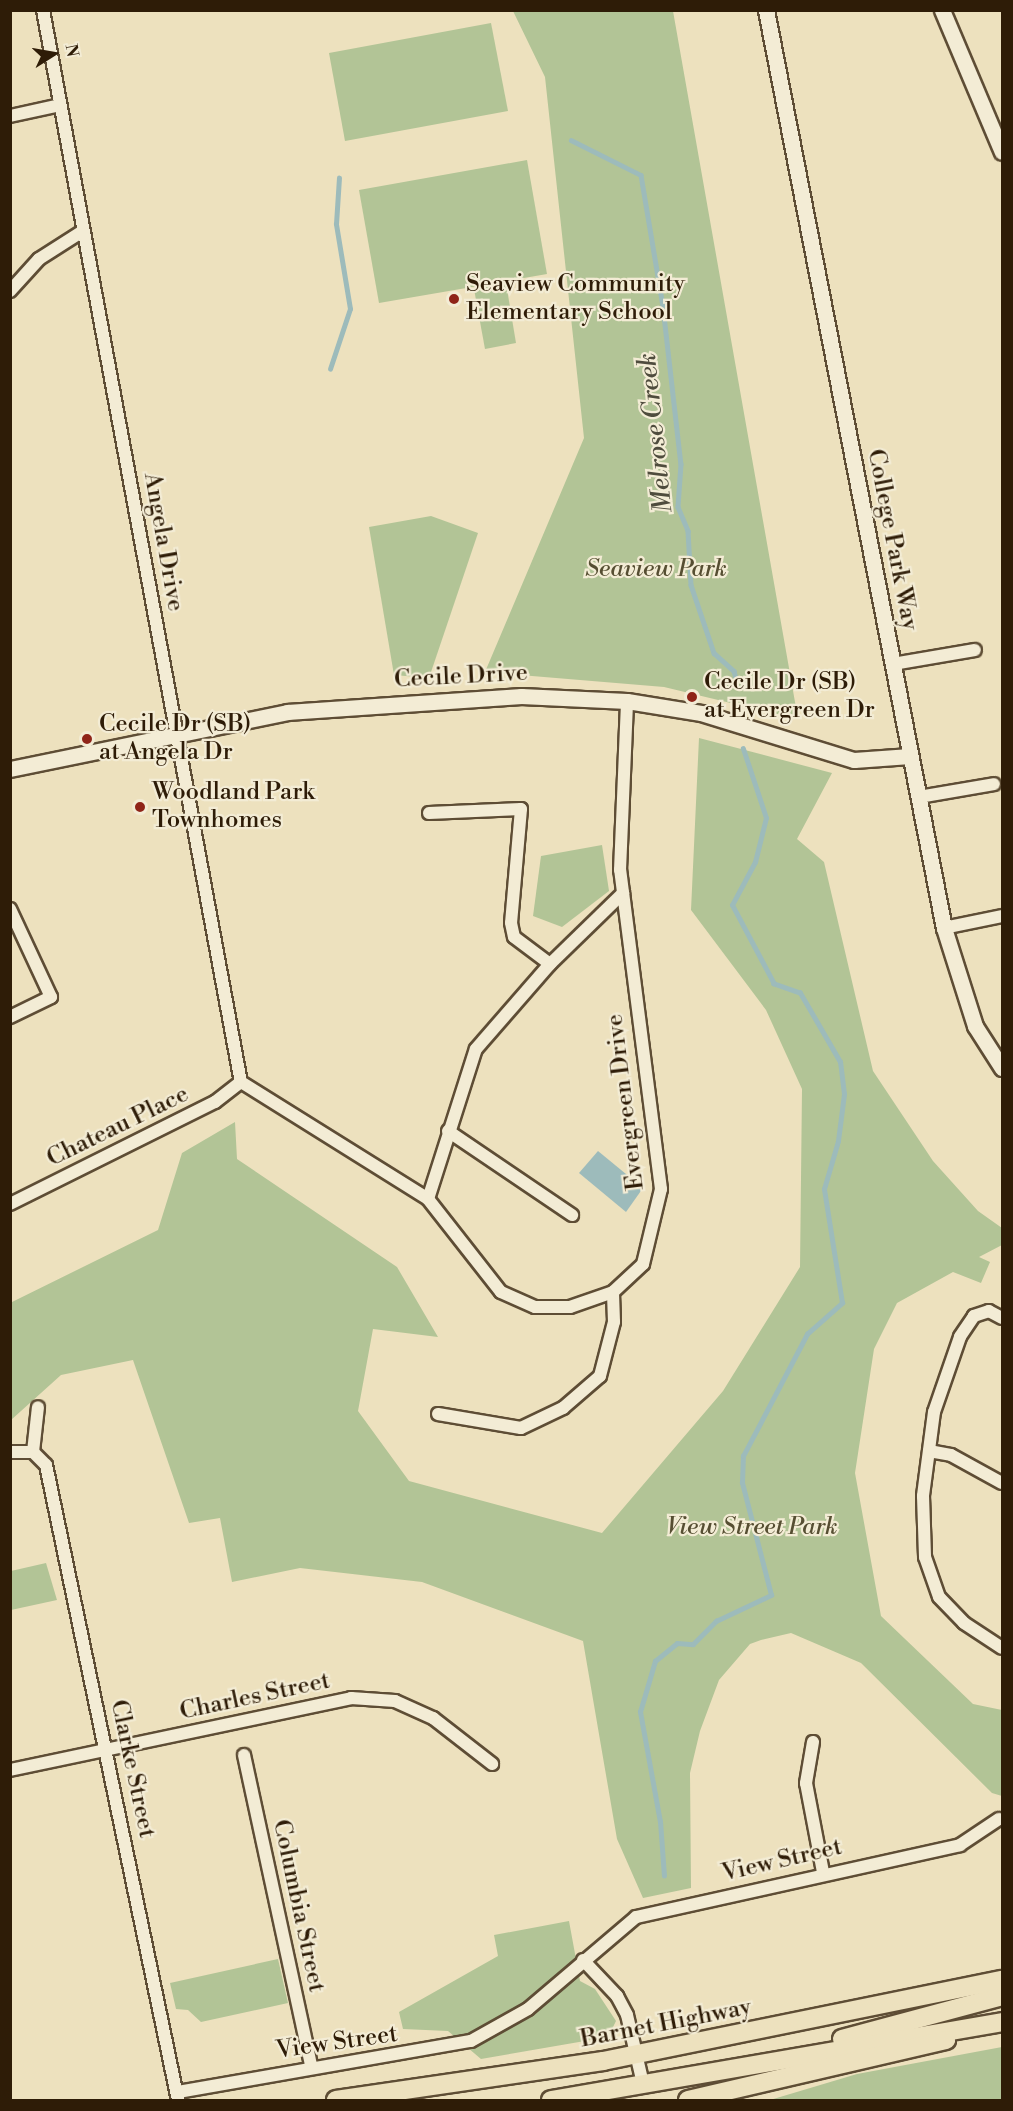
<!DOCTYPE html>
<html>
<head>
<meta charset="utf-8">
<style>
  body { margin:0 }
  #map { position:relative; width:1013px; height:2111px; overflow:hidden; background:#ede1be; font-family:"Libre Bodoni",serif }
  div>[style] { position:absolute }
  .green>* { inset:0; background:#b2c496 }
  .water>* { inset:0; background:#9dbbbb }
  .stream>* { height:4.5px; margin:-2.25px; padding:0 2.25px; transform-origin:2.25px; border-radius:2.25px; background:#9dbbbb }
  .roads { filter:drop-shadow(2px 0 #5e4d35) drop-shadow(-2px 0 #5e4d35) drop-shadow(0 2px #5e4d35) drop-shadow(0 -2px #5e4d35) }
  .minor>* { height:12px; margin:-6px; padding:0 6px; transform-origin:6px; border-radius:6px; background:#f3ecd5 }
  .tertiary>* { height:15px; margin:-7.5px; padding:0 7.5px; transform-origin:7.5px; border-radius:7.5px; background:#f3ecd5 }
  .primary>* { height:18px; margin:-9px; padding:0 9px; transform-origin:9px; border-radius:9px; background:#ede1be }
  .dots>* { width:16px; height:16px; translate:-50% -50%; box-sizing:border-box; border:3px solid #f3ecd5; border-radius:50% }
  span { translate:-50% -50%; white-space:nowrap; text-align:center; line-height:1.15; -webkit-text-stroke:4.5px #f3ecd5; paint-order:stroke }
  .poi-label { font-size:24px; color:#2e1c07 }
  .left { translate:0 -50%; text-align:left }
  .street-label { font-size:24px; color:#2e1c07 }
  .park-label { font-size:24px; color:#564e32; font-style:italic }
  .water-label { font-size:26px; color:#4f4c3d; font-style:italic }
  .frame { position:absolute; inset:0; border:12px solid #2e1c07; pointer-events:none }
  .north { position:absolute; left:24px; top:24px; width:60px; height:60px; -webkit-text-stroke:4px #f3ecd5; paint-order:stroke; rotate:79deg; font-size:16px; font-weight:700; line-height:24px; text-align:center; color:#2e1c07 }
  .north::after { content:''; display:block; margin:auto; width:21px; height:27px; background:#2e1c07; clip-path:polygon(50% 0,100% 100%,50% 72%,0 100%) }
</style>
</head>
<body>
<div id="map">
  <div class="green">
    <i style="clip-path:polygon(513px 11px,673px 11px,798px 719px,664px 687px,485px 672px,584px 438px,545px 77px)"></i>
    <i style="clip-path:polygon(491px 23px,508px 111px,345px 141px,329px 53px)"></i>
    <i style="clip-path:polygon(527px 160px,547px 274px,379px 303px,359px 190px)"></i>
    <i style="clip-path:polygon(506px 283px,516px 343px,485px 349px,474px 289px)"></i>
    <i style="clip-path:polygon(431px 516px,478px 533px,429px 678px,394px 675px,369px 527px)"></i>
    <i style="clip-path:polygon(699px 738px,832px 773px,797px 839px,824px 862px,873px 1071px,933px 1161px,978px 1211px,1002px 1228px,1002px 1245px,979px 1257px,990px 1262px,981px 1283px,953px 1272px,897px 1303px,874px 1349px,855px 1473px,881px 1616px,973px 1704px,1002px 1710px,1002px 1796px,992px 1793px,861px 1663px,791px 1633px,761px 1640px,750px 1644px,719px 1680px,700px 1731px,690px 1773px,691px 1888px,643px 1898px,617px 1839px,583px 1641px,422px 1582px,300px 1568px,232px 1582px,220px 1518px,189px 1523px,133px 1360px,61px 1375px,11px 1420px,10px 1303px,158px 1230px,182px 1153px,235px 1122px,237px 1159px,397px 1267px,438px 1337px,373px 1329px,358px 1411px,409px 1481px,602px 1533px,723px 1391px,800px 1267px,802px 1089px,766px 1010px,691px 910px)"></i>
    <i style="clip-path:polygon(602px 845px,609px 891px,562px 927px,533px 916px,541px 856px)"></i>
    <i style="clip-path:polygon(46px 1563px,57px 1600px,11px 1610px,11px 1571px)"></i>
    <i style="clip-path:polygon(569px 1921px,580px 1981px,595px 1989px,616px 2021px,608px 2037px,481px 2059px,448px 2031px,403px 2029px,399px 2012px,498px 1956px,494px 1935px)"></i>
    <i style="clip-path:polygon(278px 1959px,288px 2003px,201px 2022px,188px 2010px,176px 2009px,170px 1983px)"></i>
    <i style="clip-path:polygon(1002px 2047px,1002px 2100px,770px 2100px,857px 2074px)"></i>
  </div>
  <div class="water">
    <i style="clip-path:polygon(598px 1151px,643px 1188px,626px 1212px,579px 1173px)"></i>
  </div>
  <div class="stream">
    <i style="left:571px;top:140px;width:78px;rotate:26.6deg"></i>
    <i style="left:641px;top:175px;width:134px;rotate:80.5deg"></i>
    <i style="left:663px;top:307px;width:158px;rotate:83.5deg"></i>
    <i style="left:681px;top:464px;width:43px;rotate:94deg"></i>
    <i style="left:678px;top:507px;width:26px;rotate:67deg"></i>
    <i style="left:688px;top:531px;width:54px;rotate:86.8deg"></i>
    <i style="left:691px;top:585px;width:72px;rotate:71.3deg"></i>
    <i style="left:714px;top:653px;width:27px;rotate:42deg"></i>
    <i style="left:734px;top:671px;width:11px;rotate:75deg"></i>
    <i style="left:330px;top:369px;width:63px;rotate:-71.6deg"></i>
    <i style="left:350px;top:309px;width:86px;rotate:-99.4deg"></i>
    <i style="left:336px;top:224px;width:46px;rotate:-86.3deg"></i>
    <i style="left:664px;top:1876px;width:54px;rotate:-94.2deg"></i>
    <i style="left:660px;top:1822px;width:112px;rotate:-100.3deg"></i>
    <i style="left:640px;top:1712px;width:53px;rotate:-73.6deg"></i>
    <i style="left:655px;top:1661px;width:28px;rotate:-39deg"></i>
    <i style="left:677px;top:1643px;width:16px;rotate:4deg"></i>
    <i style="left:693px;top:1644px;width:33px;rotate:-45deg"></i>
    <i style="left:716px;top:1621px;width:61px;rotate:-25.3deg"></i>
    <i style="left:771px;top:1595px;width:116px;rotate:-104.5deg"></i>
    <i style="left:742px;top:1483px;width:27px;rotate:-88deg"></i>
    <i style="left:743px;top:1456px;width:138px;rotate:-62.3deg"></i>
    <i style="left:807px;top:1334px;width:47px;rotate:-41.5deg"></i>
    <i style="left:842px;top:1303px;width:115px;rotate:-99deg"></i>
    <i style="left:824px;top:1189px;width:50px;rotate:-73.7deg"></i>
    <i style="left:838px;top:1141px;width:47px;rotate:-82.7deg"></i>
    <i style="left:844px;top:1094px;width:32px;rotate:-97deg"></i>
    <i style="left:840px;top:1062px;width:80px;rotate:-120.1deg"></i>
    <i style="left:800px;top:993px;width:28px;rotate:-161deg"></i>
    <i style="left:774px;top:984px;width:89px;rotate:-118deg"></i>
    <i style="left:732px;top:905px;width:49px;rotate:-61.9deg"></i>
    <i style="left:755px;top:862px;width:45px;rotate:-76deg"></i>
    <i style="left:766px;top:818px;width:73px;rotate:-108.4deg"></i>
  </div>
  <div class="roads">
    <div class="minor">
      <i style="left:43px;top:10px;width:1090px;rotate:79.54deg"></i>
      <i style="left:10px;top:116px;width:51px;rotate:-12.4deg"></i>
      <i style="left:10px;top:291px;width:43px;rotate:-47.8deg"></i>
      <i style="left:39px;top:259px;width:52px;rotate:-32.5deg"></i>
      <i style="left:893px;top:664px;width:83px;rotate:-9.7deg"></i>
      <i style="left:919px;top:797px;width:76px;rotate:-9.8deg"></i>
      <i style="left:429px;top:813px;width:92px;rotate:-2.5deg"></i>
      <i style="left:521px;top:809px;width:114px;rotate:95deg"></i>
      <i style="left:511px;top:923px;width:14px;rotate:78deg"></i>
      <i style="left:514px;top:937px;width:45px;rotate:36.9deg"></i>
      <i style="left:10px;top:909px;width:97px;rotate:65deg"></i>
      <i style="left:51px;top:997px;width:46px;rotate:154deg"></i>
      <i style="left:944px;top:928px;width:59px;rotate:-11.7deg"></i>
      <i style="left:241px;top:1082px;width:221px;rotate:32deg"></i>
      <i style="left:428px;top:1199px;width:118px;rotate:51.9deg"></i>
      <i style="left:501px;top:1292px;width:37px;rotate:24deg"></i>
      <i style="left:535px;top:1307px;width:35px"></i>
      <i style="left:570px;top:1307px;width:46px;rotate:-19.2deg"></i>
      <i style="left:613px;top:1292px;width:41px;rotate:-43deg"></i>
      <i style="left:643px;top:1264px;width:77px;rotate:-76.5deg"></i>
      <i style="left:661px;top:1189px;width:322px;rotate:-97.3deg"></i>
      <i style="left:620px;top:870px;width:169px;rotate:-87.6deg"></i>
      <i style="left:448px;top:1131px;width:150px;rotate:34.1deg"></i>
      <i style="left:428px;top:1199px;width:157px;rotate:-72.3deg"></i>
      <i style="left:476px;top:1049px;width:113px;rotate:-49deg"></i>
      <i style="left:550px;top:964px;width:102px;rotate:-44.2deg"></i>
      <i style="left:10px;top:1204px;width:229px;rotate:-26.5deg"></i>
      <i style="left:215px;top:1102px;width:33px;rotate:-38deg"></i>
      <i style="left:1002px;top:1318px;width:15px;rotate:-152deg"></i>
      <i style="left:989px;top:1311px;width:16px;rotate:162deg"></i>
      <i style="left:974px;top:1316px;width:25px;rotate:124deg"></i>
      <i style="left:960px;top:1337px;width:79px;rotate:109.1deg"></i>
      <i style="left:934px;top:1412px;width:85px;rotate:97.5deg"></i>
      <i style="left:923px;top:1496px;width:61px;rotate:88.1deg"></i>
      <i style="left:925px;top:1557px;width:42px;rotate:70.7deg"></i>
      <i style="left:939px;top:1597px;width:36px;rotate:46deg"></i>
      <i style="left:964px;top:1623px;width:45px;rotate:33.3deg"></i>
      <i style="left:438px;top:1414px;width:84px;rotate:9.6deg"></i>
      <i style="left:521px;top:1428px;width:47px;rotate:-25.5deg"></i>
      <i style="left:563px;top:1408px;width:49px;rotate:-40.9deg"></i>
      <i style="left:600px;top:1376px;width:56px;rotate:-75.5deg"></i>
      <i style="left:614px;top:1322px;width:30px;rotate:-92deg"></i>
      <i style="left:929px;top:1451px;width:22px;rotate:10deg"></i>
      <i style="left:951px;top:1455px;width:58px;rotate:28.8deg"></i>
      <i style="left:10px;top:1452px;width:23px"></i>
      <i style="left:33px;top:1452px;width:18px;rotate:45deg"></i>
      <i style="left:46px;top:1465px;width:649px;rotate:78.26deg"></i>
      <i style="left:33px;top:1452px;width:45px;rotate:-83.7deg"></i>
      <i style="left:813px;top:1742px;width:42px;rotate:99.7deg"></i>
      <i style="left:806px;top:1783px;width:91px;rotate:79.2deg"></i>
      <i style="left:244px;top:1755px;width:318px;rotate:77.8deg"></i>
      <i style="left:10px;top:1770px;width:349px;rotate:-11.9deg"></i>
      <i style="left:351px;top:1698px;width:44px;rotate:3.9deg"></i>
      <i style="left:395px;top:1701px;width:42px;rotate:24.1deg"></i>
      <i style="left:433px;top:1718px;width:75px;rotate:37.9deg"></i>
      <i style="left:583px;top:1960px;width:50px;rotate:46.6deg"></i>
      <i style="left:617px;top:1996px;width:21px;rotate:62deg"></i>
      <i style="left:627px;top:2015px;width:71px;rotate:76.9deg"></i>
      <i style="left:178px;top:2092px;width:297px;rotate:-9.9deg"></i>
      <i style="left:471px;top:2041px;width:65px;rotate:-29.3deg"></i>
      <i style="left:528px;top:2009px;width:142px;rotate:-40.4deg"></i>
      <i style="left:636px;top:1917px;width:332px;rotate:-12.5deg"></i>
      <i style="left:960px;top:1845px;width:47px;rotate:-33.7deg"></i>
    </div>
    <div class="tertiary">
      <i style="left:766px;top:10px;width:935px;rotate:79.03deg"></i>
      <i style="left:944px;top:928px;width:103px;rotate:72.4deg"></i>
      <i style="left:975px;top:1026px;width:50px;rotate:57.3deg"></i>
      <i style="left:942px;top:10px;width:154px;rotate:67.1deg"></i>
      <i style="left:10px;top:769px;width:283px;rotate:-11.6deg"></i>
      <i style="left:287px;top:712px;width:235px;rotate:-3.9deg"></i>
      <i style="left:521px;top:696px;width:106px;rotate:2.7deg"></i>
      <i style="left:627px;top:701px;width:75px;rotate:9.2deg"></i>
      <i style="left:701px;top:713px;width:160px;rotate:17.1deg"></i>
      <i style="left:854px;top:760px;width:56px;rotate:-4.1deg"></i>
    </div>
    <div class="primary">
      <i style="left:842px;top:2039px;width:166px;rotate:-15deg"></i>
      <i style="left:336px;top:2100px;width:270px;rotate:-8.3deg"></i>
      <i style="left:603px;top:2061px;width:407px;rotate:-11.5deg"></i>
      <i style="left:551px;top:2100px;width:458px;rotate:-9.8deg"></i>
      <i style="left:688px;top:2100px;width:265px;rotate:-13.1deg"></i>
    </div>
  </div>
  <div class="dots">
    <i style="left:454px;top:299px;background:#8f2418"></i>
    <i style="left:692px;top:697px;background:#8f2418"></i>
    <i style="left:87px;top:739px;background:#8f2418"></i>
    <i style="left:140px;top:807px;background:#8f2418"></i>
  </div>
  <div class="poi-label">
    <span class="left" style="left:466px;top:299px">Seaview Community<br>Elementary School</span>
    <span class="left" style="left:704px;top:697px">Cecile Dr (SB)<br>at Evergreen Dr</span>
    <span class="left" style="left:99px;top:739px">Cecile Dr (SB)<br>at Angela Dr</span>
    <span class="left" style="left:152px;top:807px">Woodland Park<br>Townhomes</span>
  </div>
  <div class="street-label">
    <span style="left:892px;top:540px;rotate:79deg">College Park Way</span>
    <span style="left:163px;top:542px;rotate:80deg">Angela Drive</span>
    <span style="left:461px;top:677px;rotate:-3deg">Cecile Drive</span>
    <span style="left:626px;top:1102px;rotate:-97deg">Evergreen Drive</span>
    <span style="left:118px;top:1127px;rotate:-26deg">Chateau Place</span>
    <span style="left:255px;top:1697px;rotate:-12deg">Charles Street</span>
    <span style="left:132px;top:1769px;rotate:78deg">Clarke Street</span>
    <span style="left:782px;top:1861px;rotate:-13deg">View Street</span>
    <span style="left:298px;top:1906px;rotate:78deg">Columbia Street</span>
    <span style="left:666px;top:2024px;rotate:-11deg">Barnet Highway</span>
    <span style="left:337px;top:2043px;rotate:-8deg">View Street</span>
  </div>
  <div class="park-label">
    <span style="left:656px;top:570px">Seaview Park</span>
    <span style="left:752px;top:1528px">View Street Park</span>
  </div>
  <div class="water-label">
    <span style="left:656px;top:433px;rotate:-96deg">Melrose Creek</span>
  </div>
  <div class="frame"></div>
  <div class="north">N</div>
</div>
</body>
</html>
